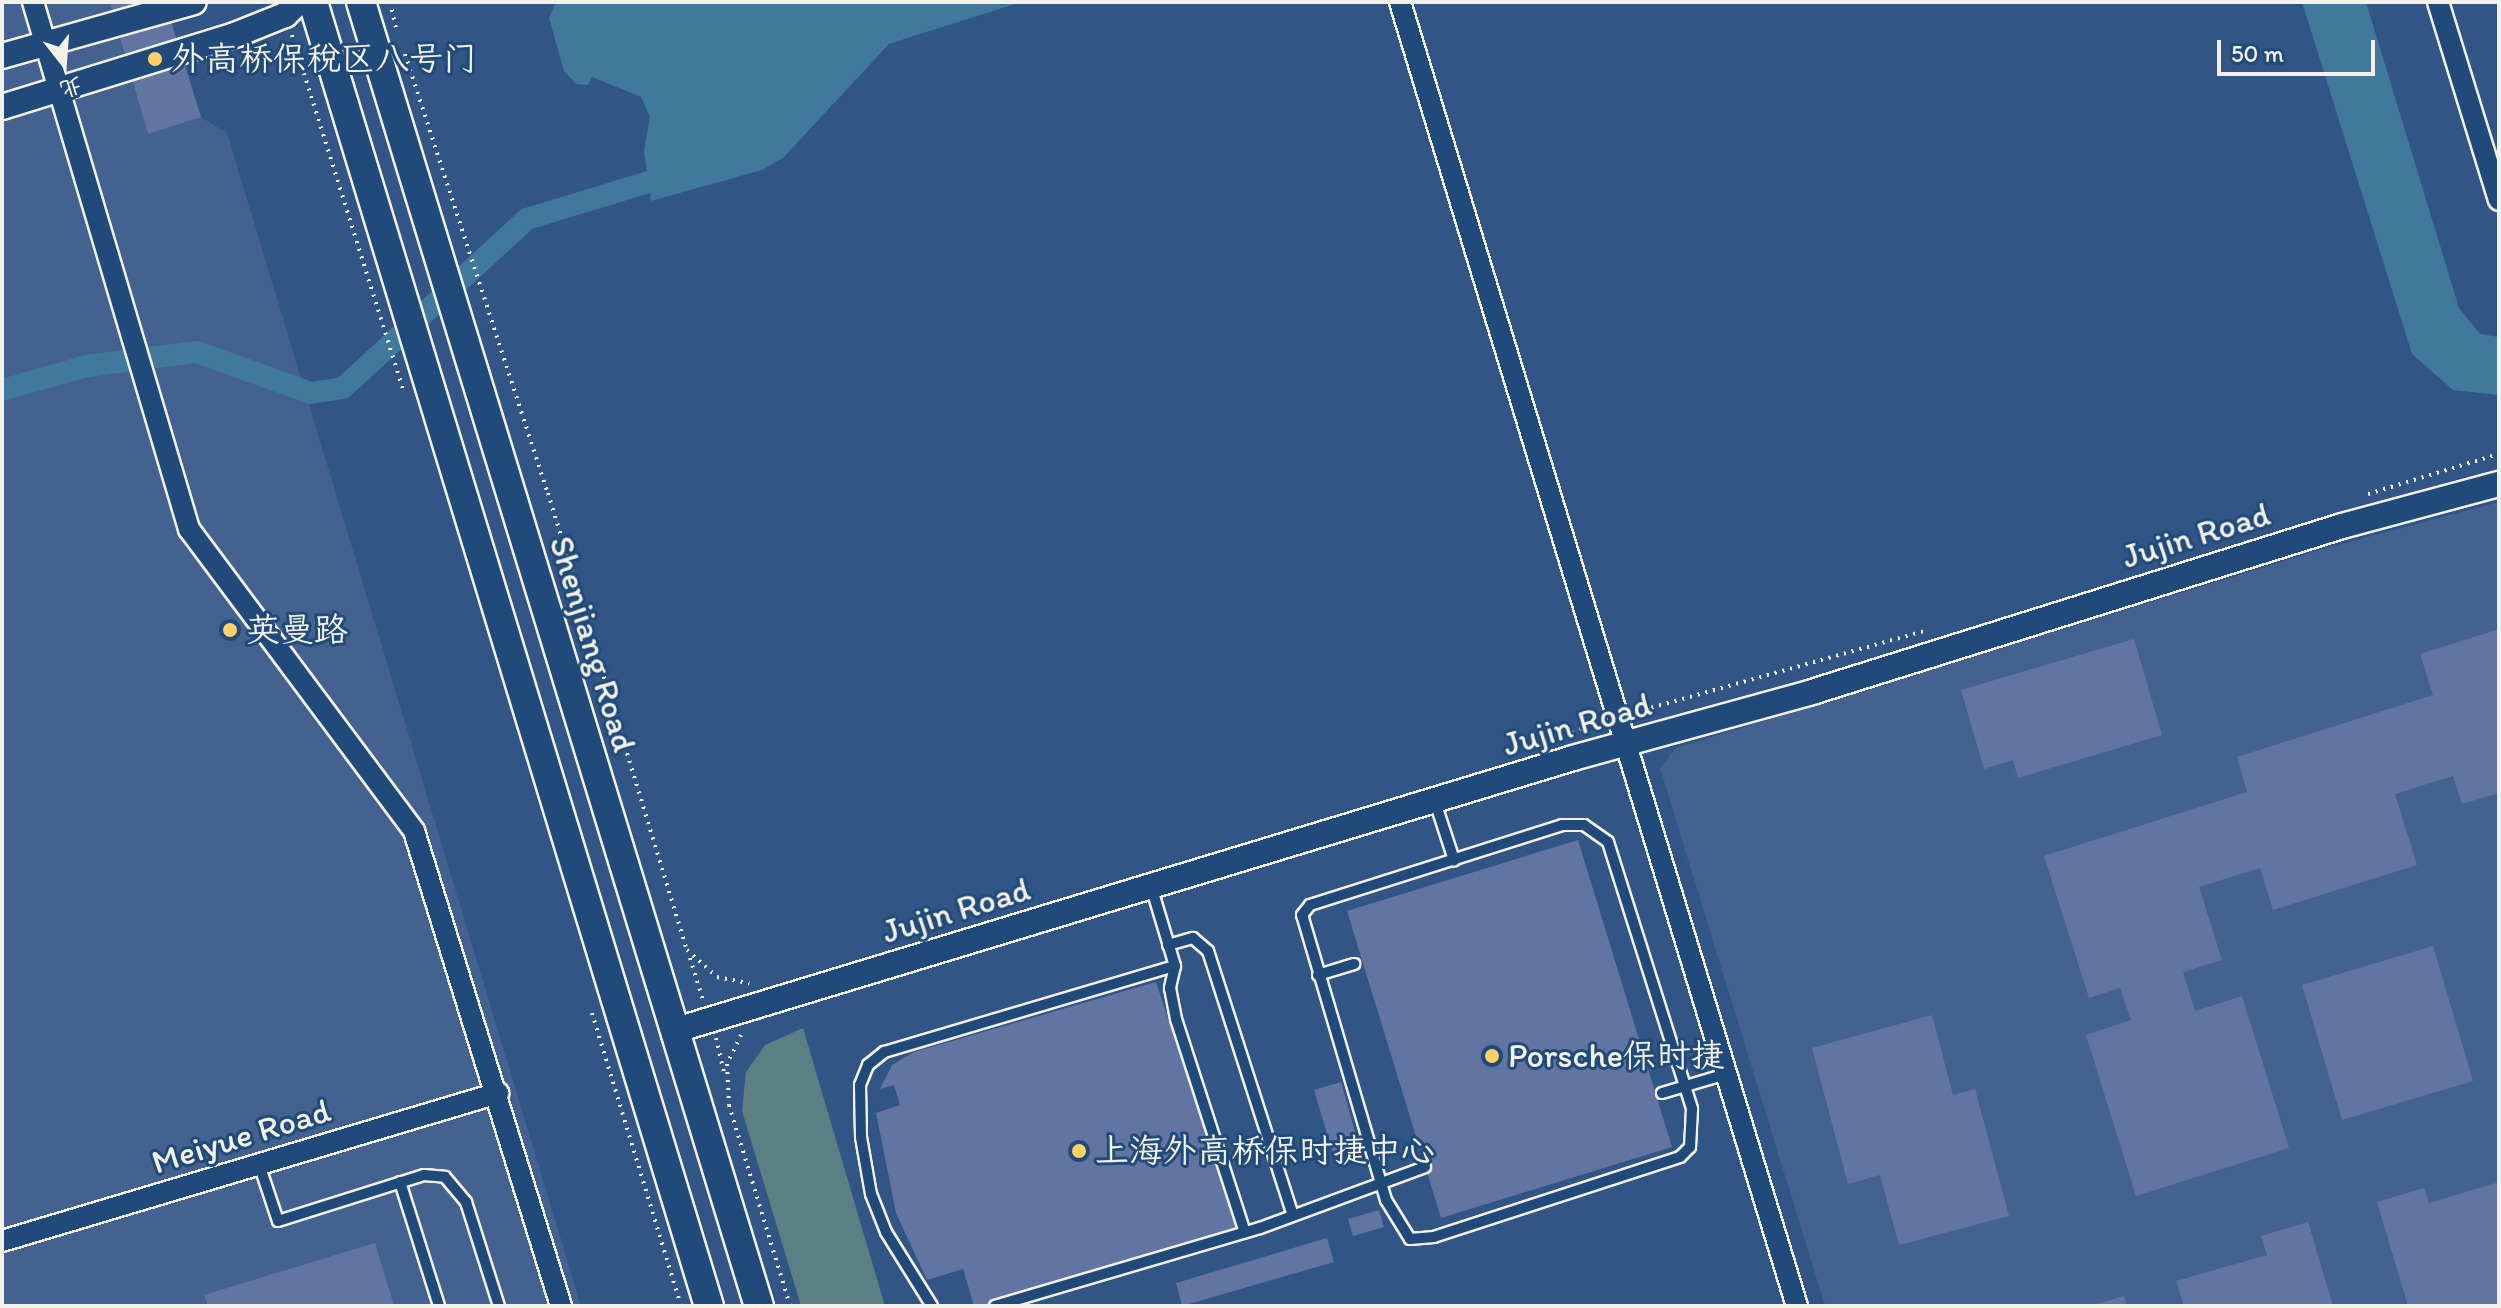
<!DOCTYPE html>
<html>
<head>
<meta charset="utf-8">
<style>
  body { margin:0 }
  #map { position:relative; width:2501px; height:1308px; overflow:hidden; background:#315585; font-family:Itim,"LXGW WenKai TC",sans-serif }
  div>[style] { position:absolute }
  .built>* { inset:0; background:#446290 }
  .green>* { inset:0; background:#5c7f84 }
  .water>* { inset:0; background:#41799d }
  .canal>* { height:22px; margin:-11px; padding:0 11px; transform-origin:11px; border-radius:11px; background:#41799d }
  .building>* { inset:0; background:#6275a2 }
  .path>* { height:4px; margin-top:-2px; transform-origin:0; background:repeating-linear-gradient(90deg,#f4f1e8 0 2px,transparent 0 8px) }
  .roads { filter:drop-shadow(2px 0 #f4f1e8) drop-shadow(-2px 0 #f4f1e8) drop-shadow(0 2px #f4f1e8) drop-shadow(0 -2px #f4f1e8) }
  .service>* { height:10px; margin:-5px; padding:0 5px; transform-origin:5px; border-radius:5px; background:#1f4a7a }
  .minor>* { height:20px; margin:-10px; padding:0 10px; transform-origin:10px; border-radius:10px; background:#1f4a7a }
  .tertiary>* { height:24px; margin:-12px; padding:0 12px; transform-origin:12px; border-radius:12px; background:#1f4a7a }
  .secondary>* { height:28px; margin:-14px; padding:0 14px; transform-origin:14px; border-radius:14px; background:#1f4a7a }
  .dots>* { width:22px; height:22px; translate:-50% -50%; box-sizing:border-box; border:4px solid #1f4a7a; border-radius:50% }
  span { translate:-50% -50%; white-space:nowrap; text-align:center; line-height:1.15; -webkit-text-stroke:6px #1f4a7a; paint-order:stroke }
  .poi-label { font-size:34px; color:#f4f1e8 }
  .left { translate:0 -50%; text-align:left }
  .street-label { font-size:34px; color:#f4f1e8 }
  .frame { position:absolute; inset:0; border:4px solid #f4f1e8; pointer-events:none }
  .north { position:absolute; left:24px; top:24px; width:80px; height:80px; -webkit-text-stroke:6px #1f4a7a; paint-order:stroke; rotate:163deg; font-size:22px; font-weight:700; line-height:32px; text-align:center; color:#f4f1e8 }
  .north::after { content:''; display:block; margin:auto; width:28px; height:36px; background:#f4f1e8; clip-path:polygon(50% 0,100% 100%,50% 72%,0 100%) }
  .scale { position:absolute; left:2217px; top:40px; width:158px; height:36px; box-sizing:border-box; border:4px solid #f4f1e8; border-top:0; padding-left:10px; font-size:24px; line-height:28px; white-space:nowrap; color:#f4f1e8; -webkit-text-stroke:6px #1f4a7a; paint-order:stroke }
</style>
</head>
<body>
<div id="map">
  <div class="built">
    <i style="clip-path:polygon(2px 2px,165px 2px,201px 117px,227px 133px,581px 1306px,2px 1306px)"></i>
    <i style="clip-path:polygon(2499px 502px,2499px 1306px,1825px 1306px,1660px 768px,1676px 748px,2330px 547px)"></i>
  </div>
  <div class="green">
    <i style="clip-path:polygon(803px 1028px,885px 1306px,801px 1306px,742px 1111px,746px 1072px,765px 1045px)"></i>
  </div>
  <div class="water">
    <i style="clip-path:polygon(556px 2px,1021px 2px,889px 44px,783px 158px,762px 170px,651px 201px,644px 151px,650px 117px,641px 97px,592px 77px,588px 85px,576px 84px,564px 71px,549px 18px)"></i>
    <i style="clip-path:polygon(2302px 2px,2366px 2px,2459px 308px,2480px 334px,2499px 337px,2499px 395px,2453px 390px,2412px 354px)"></i>
  </div>
  <div class="canal">
    <i style="left:2px;top:390px;width:88px;rotate:-15.8deg"></i>
    <i style="left:87px;top:366px;width:111px;rotate:-7.3deg"></i>
    <i style="left:197px;top:352px;width:121px;rotate:19.8deg"></i>
    <i style="left:311px;top:393px;width:32px;rotate:-9deg"></i>
    <i style="left:343px;top:388px;width:250px;rotate:-42.6deg"></i>
    <i style="left:527px;top:219px;width:152px;rotate:-16.9deg"></i>
  </div>
  <div class="building">
    <i style="clip-path:polygon(110px 2px,165px 2px,201px 117px,148px 134px)"></i>
    <i style="clip-path:polygon(2499px 629px,2499px 793px,2462px 804px,2453px 776px,2395px 794px,2417px 865px,2273px 910px,2260px 868px,2199px 887px,2222px 960px,2183px 972px,2195px 1011px,2242px 996px,2289px 1148px,2136px 1196px,2086px 1035px,2131px 1020px,2120px 988px,2089px 998px,2044px 856px,2247px 792px,2237px 757px,2433px 695px,2420px 654px)"></i>
    <i style="clip-path:polygon(2134px 639px,2162px 735px,2018px 778px,2013px 760px,1984px 769px,1961px 690px)"></i>
    <i style="clip-path:polygon(1578px 840px,1672px 1147px,1441px 1218px,1347px 911px)"></i>
    <i style="clip-path:polygon(2433px 946px,2473px 1081px,2342px 1120px,2302px 985px)"></i>
    <i style="clip-path:polygon(1156px 982px,1238px 1230px,991px 1306px,974px 1306px,963px 1269px,927px 1280px,896px 1213px,876px 1113px,900px 1105px,894px 1085px,880px 1089px,892px 1065px,914px 1052px)"></i>
    <i style="clip-path:polygon(1932px 1015px,1953px 1095px,1975px 1089px,2009px 1216px,1899px 1245px,1880px 1175px,1848px 1184px,1812px 1048px)"></i>
    <i style="clip-path:polygon(1341px 1082px,1360px 1149px,1334px 1157px,1314px 1090px)"></i>
    <i style="clip-path:polygon(2499px 1182px,2499px 1306px,2408px 1306px,2377px 1202px,2424px 1188px,2429px 1203px)"></i>
    <i style="clip-path:polygon(1379px 1210px,1384px 1227px,1353px 1236px,1348px 1219px)"></i>
    <i style="clip-path:polygon(2308px 1222px,2333px 1306px,2184px 1306px,2176px 1281px,2267px 1255px,2261px 1236px)"></i>
    <i style="clip-path:polygon(1327px 1238px,1334px 1262px,1182px 1306px,1176px 1283px)"></i>
    <i style="clip-path:polygon(375px 1243px,394px 1306px,208px 1306px,204px 1295px)"></i>
    <i style="clip-path:polygon(2124px 1296px,2127px 1306px,2093px 1306px,2093px 1305px)"></i>
  </div>
  <div class="path">
    <i style="left:390px;top:2px;width:26px;rotate:77deg"></i>
    <i style="left:292px;top:35px;width:371px;rotate:72.6deg"></i>
    <i style="left:405px;top:54px;width:462px;rotate:72deg"></i>
    <i style="left:548px;top:493px;width:478px;rotate:73.1deg"></i>
    <i style="left:2368px;top:494px;width:137px;rotate:-17deg"></i>
    <i style="left:1636px;top:712px;width:299px;rotate:-15.7deg"></i>
    <i style="left:1526px;top:747px;width:79px;rotate:-18.4deg"></i>
    <i style="left:687px;top:950px;width:40px;rotate:42deg"></i>
    <i style="left:717px;top:977px;width:33px;rotate:11deg"></i>
    <i style="left:690px;top:958px;width:44px;rotate:72.8deg"></i>
    <i style="left:592px;top:1013px;width:306px;rotate:73.1deg"></i>
    <i style="left:741px;top:1035px;width:32px;rotate:116deg"></i>
    <i style="left:727px;top:1064px;width:41px;rotate:87.2deg"></i>
    <i style="left:729px;top:1105px;width:210px;rotate:73.1deg"></i>
    <i style="left:716px;top:1038px;width:35px;rotate:77deg"></i>
  </div>
  <div class="roads">
    <div class="service">
      <i style="left:1438px;top:811px;width:52px;rotate:71.9deg"></i>
      <i style="left:1562px;top:825px;width:22px"></i>
      <i style="left:1584px;top:825px;width:29px;rotate:35deg"></i>
      <i style="left:1608px;top:842px;width:280px;rotate:72.5deg"></i>
      <i style="left:1692px;top:1109px;width:38px;rotate:93deg"></i>
      <i style="left:1690px;top:1147px;width:14px;rotate:135deg"></i>
      <i style="left:1680px;top:1157px;width:259px;rotate:162deg"></i>
      <i style="left:1434px;top:1237px;width:24px;rotate:175deg"></i>
      <i style="left:1410px;top:1239px;width:46px;rotate:-121.6deg"></i>
      <i style="left:1386px;top:1200px;width:297px;rotate:-106.4deg"></i>
      <i style="left:1302px;top:915px;width:13px;rotate:-51deg"></i>
      <i style="left:1310px;top:905px;width:264px;rotate:-17.6deg"></i>
      <i style="left:1168px;top:945px;width:26px;rotate:-16deg"></i>
      <i style="left:1193px;top:938px;width:20px;rotate:41deg"></i>
      <i style="left:1208px;top:951px;width:274px;rotate:72.2deg"></i>
      <i style="left:1175px;top:966px;width:23px;rotate:103deg"></i>
      <i style="left:1170px;top:988px;width:32px;rotate:79deg"></i>
      <i style="left:1176px;top:1019px;width:224px;rotate:72.1deg"></i>
      <i style="left:1318px;top:975px;width:38px;rotate:-17deg"></i>
      <i style="left:1662px;top:1093px;width:67px;rotate:-16.5deg"></i>
      <i style="left:259px;top:1164px;width:60px;rotate:71.6deg"></i>
      <i style="left:278px;top:1221px;width:153px;rotate:-17.5deg"></i>
      <i style="left:424px;top:1175px;width:21px;rotate:5deg"></i>
      <i style="left:445px;top:1177px;width:33px;rotate:50deg"></i>
      <i style="left:466px;top:1202px;width:109px;rotate:72.4deg"></i>
      <i style="left:400px;top:1182px;width:130px;rotate:72.5deg"></i>
      <i style="left:932px;top:1306px;width:87px;rotate:-121.9deg"></i>
      <i style="left:886px;top:1232px;width:41px;rotate:-111.5deg"></i>
      <i style="left:871px;top:1194px;width:58px;rotate:-100deg"></i>
      <i style="left:861px;top:1137px;width:52px;rotate:-91.1deg"></i>
      <i style="left:860px;top:1085px;width:22px;rotate:-68deg"></i>
      <i style="left:868px;top:1065px;width:21px;rotate:-39deg"></i>
      <i style="left:884px;top:1052px;width:303px;rotate:-16.5deg"></i>
      <i style="left:1175px;top:966px;width:84px;rotate:-106.7deg"></i>
      <i style="left:995px;top:1306px;width:276px;rotate:-16.4deg"></i>
      <i style="left:1260px;top:1228px;width:176px;rotate:-20.3deg"></i>
    </div>
    <div class="minor">
      <i style="left:33px;top:2px;width:550px;rotate:73.51deg"></i>
      <i style="left:189px;top:529px;width:377px;rotate:53.3deg"></i>
      <i style="left:414px;top:831px;width:497px;rotate:72.8deg"></i>
      <i style="left:1400px;top:2px;width:1363px;rotate:73.07deg"></i>
      <i style="left:2438px;top:2px;width:207px;rotate:72.9deg"></i>
      <i style="left:2px;top:1241px;width:518px;rotate:-16.61deg"></i>
    </div>
    <div class="tertiary">
      <i style="left:2px;top:56px;width:199px;rotate:-15.7deg"></i>
      <i style="left:2px;top:107px;width:244px;rotate:-17.2deg"></i>
      <i style="left:235px;top:35px;width:54px;rotate:-21.8deg"></i>
      <i style="left:285px;top:15px;width:19px;rotate:-43deg"></i>
      <i style="left:673px;top:1031px;width:940px;rotate:-16.87deg"></i>
      <i style="left:1573px;top:758px;width:248px;rotate:-15.4deg"></i>
      <i style="left:1812px;top:692px;width:555px;rotate:-17.39deg"></i>
      <i style="left:2342px;top:526px;width:163px;rotate:-15deg"></i>
    </div>
    <div class="secondary">
      <i style="left:313px;top:2px;width:1363px;rotate:73.11deg"></i>
      <i style="left:361px;top:2px;width:1363px;rotate:73.03deg"></i>
    </div>
  </div>
  <div class="dots">
    <i style="left:155px;top:59px;background:#ffd166"></i>
    <i style="left:230px;top:630px;background:#ffd166"></i>
    <i style="left:1492px;top:1056px;background:#ffd166"></i>
    <i style="left:1079px;top:1151px;background:#ffd166"></i>
  </div>
  <div class="poi-label">
    <span class="left" style="left:171px;top:59px">外高桥保税区八号门</span>
    <span class="left" style="left:246px;top:630px">英曼路</span>
    <span class="left" style="left:1508px;top:1056px">Porsche保时捷</span>
    <span class="left" style="left:1095px;top:1151px">上海外高桥保时捷中心</span>
  </div>
  <div class="street-label">
    <span style="left:2196px;top:535px;rotate:-17deg">Jujin Road</span>
    <span style="left:593px;top:644px;rotate:73deg">Shenjiang Road</span>
    <span style="left:1577px;top:724px;rotate:-16deg">Jujin Road</span>
    <span style="left:956px;top:910px;rotate:-17deg">Jujin Road</span>
    <span style="left:241px;top:1136px;rotate:-17deg">Meiyue Road</span>
  </div>
  <div class="frame"></div>
  <div class="north">北</div>
  <div class="scale">50 m</div>
</div>
</body>
</html>
